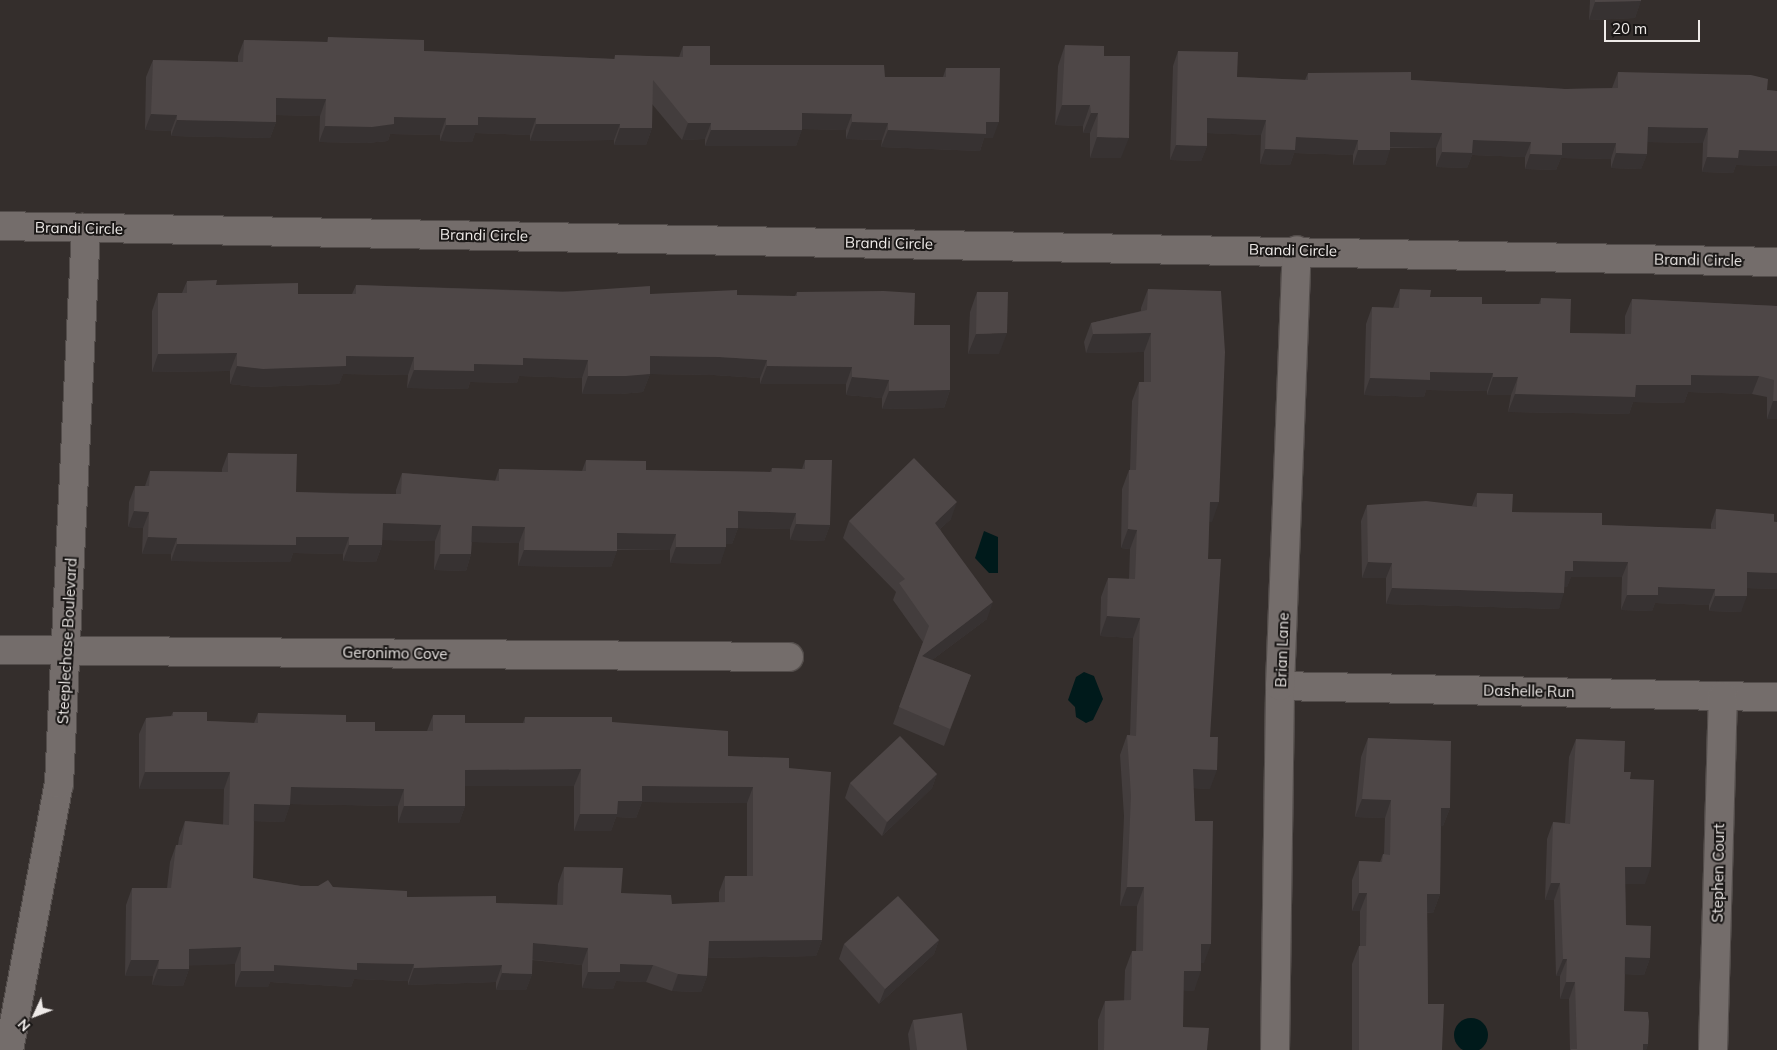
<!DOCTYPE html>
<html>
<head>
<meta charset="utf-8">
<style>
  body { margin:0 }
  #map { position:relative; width:1777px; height:1050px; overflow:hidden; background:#342e2c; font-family:Mulish,sans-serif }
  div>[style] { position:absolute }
  .water>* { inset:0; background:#001a1b }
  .round { border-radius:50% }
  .roads { filter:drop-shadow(1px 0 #534d4b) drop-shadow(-1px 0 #534d4b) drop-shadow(0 1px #534d4b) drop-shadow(0 -1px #534d4b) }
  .minor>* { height:28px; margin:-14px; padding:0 14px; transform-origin:14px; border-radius:14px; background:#746d6b }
  .wall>* { inset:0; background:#433d3d }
  .shaded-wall>* { inset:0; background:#373232 }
  .building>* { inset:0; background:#4e4747 }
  span { translate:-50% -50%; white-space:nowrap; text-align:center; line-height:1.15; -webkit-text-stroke:4px #1a1716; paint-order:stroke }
  .street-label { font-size:15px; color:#eeeae8 }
  .north { position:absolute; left:10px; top:990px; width:50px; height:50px; -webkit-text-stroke:4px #1a1716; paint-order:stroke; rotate:227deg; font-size:14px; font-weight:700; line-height:20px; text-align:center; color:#eeeae8 }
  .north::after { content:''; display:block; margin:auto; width:18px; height:22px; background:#eeeae8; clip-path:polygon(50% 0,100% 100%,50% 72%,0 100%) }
  .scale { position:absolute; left:1604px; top:20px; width:96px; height:22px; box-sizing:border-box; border:2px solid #eeeae8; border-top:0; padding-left:6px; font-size:15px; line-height:18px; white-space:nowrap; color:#eeeae8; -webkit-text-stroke:4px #1a1716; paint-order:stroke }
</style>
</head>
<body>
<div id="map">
  <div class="water">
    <i style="clip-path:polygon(984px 531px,998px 537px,998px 573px,989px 573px,975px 558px)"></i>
    <i style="clip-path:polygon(1084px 672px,1094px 676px,1103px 699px,1093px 720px,1086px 723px,1076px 717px,1075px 707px,1068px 700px,1076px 677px)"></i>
    <i class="round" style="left:1454px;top:1018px;width:34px;height:34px"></i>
  </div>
  <div class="roads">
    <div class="minor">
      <i style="left:0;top:226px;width:1777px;rotate:1.16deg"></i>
      <i style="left:0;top:650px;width:789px;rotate:0.51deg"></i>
      <i style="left:1280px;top:686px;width:497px;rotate:1.3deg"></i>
      <i style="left:9px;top:1050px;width:271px;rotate:-79.4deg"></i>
      <i style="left:59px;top:784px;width:557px;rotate:-87.22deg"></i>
      <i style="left:1275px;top:1050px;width:364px;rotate:-89.2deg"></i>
      <i style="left:1280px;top:686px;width:436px;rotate:-87.8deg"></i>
      <i style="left:1713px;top:1050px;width:354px;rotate:-88.4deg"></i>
    </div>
  </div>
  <div class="wall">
    <i style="clip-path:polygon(1590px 0,1641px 0,1635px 18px,1589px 20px)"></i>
    <i style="clip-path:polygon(328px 37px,424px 51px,614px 59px,615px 55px,679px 57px,683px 46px,710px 65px,885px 77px,943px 77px,946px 68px,993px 138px,984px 138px,980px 151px,881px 147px,882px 140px,846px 139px,846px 130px,802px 129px,796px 146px,705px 146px,705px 139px,682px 140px,652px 104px,652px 128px,646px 145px,614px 145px,614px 140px,530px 141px,530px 135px,475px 133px,472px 142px,440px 141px,440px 135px,390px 134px,388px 141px,366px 143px,319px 142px,320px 116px,276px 115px,276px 122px,270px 138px,171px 136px,171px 131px,145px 130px,146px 77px,153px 60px,238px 62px,238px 56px,244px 40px,327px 42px)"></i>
    <i style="clip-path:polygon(1065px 45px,1104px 56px,1121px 158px,1090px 158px,1090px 133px,1083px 133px,1083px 126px,1055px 125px,1058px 66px)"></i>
    <i style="clip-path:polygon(1178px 51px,1237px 77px,1305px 80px,1308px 73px,1411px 80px,1565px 89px,1612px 88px,1618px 72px,1767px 90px,1777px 91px,1777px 166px,1736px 165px,1733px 173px,1702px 172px,1703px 143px,1647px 142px,1647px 154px,1641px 169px,1611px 168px,1611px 159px,1561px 158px,1556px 170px,1525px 169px,1525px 157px,1472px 155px,1467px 168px,1436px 167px,1436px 148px,1390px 148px,1385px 165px,1353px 165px,1353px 155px,1294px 153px,1290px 165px,1260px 164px,1261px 135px,1207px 133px,1207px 146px,1201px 161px,1170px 160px,1173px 66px)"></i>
    <i style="clip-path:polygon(187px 281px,216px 285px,298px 294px,352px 294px,356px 285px,650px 294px,795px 296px,797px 292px,914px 325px,950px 390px,944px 408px,882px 409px,882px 398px,846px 395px,846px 384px,760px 384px,760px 378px,713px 375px,650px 374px,643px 392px,620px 394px,582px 394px,582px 378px,519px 376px,517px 383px,470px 382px,468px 389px,407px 388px,408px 375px,343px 374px,339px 384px,256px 387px,230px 384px,230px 371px,152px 372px,152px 311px,158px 293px,182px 293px)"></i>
    <i style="clip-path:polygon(1148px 289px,1212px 522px,1209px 521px,1208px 559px,1210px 789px,1193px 788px,1195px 821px,1204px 963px,1201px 963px,1194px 991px,1183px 990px,1183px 1027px,1207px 1050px,1098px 1050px,1098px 1020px,1105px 1001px,1124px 1001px,1125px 970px,1132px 951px,1136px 951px,1137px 906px,1120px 906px,1124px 816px,1120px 755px,1127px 735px,1130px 735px,1133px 638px,1100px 636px,1101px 597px,1108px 578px,1129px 579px,1130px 549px,1121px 548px,1122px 489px,1129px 470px,1130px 470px,1132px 401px,1139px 382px,1144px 382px,1144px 352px,1086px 353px,1084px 342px,1091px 323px,1141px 311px,1141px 308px)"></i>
    <i style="clip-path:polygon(1400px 289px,1430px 297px,1482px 304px,1539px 304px,1541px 298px,1570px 333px,1625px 334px,1625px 316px,1632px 299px,1777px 306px,1777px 419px,1767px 419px,1767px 397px,1752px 394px,1688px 392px,1684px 403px,1633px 402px,1629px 414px,1508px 412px,1511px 395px,1487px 395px,1487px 391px,1426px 390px,1424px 397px,1364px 395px,1366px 324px,1372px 307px,1393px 308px)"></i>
    <i style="clip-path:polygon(977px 292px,999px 354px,968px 354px,970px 312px)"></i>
    <i style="clip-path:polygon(228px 453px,296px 492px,396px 494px,396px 490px,402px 473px,495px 481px,499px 469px,582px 471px,586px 460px,646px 470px,770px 472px,772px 468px,802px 469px,805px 460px,830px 525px,824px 541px,790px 540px,790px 529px,738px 528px,732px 544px,726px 544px,720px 564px,670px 563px,670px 550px,617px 550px,611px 567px,518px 566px,519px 543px,472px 542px,471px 554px,466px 571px,434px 570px,435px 541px,382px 540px,382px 545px,376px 562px,343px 561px,343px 554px,293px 553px,290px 562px,171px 561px,171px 554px,142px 554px,143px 528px,128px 527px,129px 502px,135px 486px,145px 486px,150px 471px,222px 472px,222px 469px)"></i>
    <i style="clip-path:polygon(1477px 493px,1512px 512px,1602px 525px,1711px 529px,1711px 524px,1716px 509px,1777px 522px,1777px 589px,1747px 588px,1741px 612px,1709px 611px,1709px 605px,1655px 603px,1652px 611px,1621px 610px,1622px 577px,1571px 577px,1567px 587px,1564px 587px,1559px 609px,1386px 604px,1386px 578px,1362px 578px,1361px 521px,1367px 505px,1472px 506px)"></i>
    <i style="clip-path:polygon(951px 519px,940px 529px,987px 619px,932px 660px,971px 675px,944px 746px,893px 724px,923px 642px,893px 600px,896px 592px,843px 538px,849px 521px)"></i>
    <i style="clip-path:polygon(evenodd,173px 712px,207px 721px,254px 723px,258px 713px,346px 722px,375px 731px,427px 731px,433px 715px,465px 723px,523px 723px,525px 717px,612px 722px,728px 756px,789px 768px,822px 940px,816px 956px,708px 958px,707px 976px,701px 992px,672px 991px,646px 982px,616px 981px,613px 989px,582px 988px,582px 965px,532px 960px,532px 974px,526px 990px,496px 990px,496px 982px,408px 985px,408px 981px,354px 979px,351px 987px,270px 982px,268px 987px,235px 987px,235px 964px,189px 965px,189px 969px,183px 986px,152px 985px,153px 976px,125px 976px,126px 905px,132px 888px,167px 888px,170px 862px,176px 845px,178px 845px,179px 838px,185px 821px,223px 825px,224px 789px,139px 789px,139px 734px,146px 718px,171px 716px,173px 712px,465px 786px,574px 786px,574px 831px,611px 831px,616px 817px,636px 818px,642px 802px,747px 803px,747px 876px,725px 876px,719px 892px,719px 902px,672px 904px,621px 893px,564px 867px,558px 884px,557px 905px,496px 903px,407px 897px,333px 887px,301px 886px,253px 878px,254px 821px,284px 822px,290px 804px,398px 806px,398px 823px,459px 823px,465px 806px,465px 786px)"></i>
    <i style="clip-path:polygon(1368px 738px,1450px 808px,1443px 826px,1441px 826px,1440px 894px,1433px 913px,1427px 913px,1428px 1004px,1442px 1050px,1352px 1050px,1352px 964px,1359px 946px,1360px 946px,1360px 911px,1352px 911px,1352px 880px,1359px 861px,1380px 862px,1383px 854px,1384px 854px,1385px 818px,1355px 817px,1361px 757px)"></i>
    <i style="clip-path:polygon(1576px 739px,1624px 772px,1630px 779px,1645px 884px,1625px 884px,1626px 925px,1650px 958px,1644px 975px,1625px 974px,1624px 1011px,1648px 1044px,1646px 1050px,1570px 1050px,1569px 999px,1560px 999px,1560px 976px,1556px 976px,1554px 900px,1545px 900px,1547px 839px,1553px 822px,1565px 823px,1569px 757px)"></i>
    <i style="clip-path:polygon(937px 774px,932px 788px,882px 836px,845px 798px,850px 783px)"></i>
    <i style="clip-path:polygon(939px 940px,934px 954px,879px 1004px,839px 959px,844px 944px)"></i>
    <i style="clip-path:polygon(913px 1020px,967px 1050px,910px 1050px,908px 1034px)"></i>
  </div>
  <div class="shaded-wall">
    <i style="clip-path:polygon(1641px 1px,1635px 18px,1589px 20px,1595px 2px)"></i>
    <i style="clip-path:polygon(276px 98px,326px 99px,320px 116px,270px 115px)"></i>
    <i style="clip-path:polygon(1062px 105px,1090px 105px,1083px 126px,1055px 125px)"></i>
    <i style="clip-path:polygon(802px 113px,852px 114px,846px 130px,796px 129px)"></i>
    <i style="clip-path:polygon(1091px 113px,1098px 113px,1090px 133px,1083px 133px)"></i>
    <i style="clip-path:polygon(151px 114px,177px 115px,171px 131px,145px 130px)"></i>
    <i style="clip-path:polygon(394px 117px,446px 118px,440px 135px,390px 134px,388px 141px,366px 143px,319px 142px,325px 126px)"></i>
    <i style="clip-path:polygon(478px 117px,536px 118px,530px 135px,475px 133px,472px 142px,440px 141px,446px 125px)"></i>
    <i style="clip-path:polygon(1207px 118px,1266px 120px,1261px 135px,1202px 133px)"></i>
    <i style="clip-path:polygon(177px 120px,276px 122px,270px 138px,171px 136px)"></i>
    <i style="clip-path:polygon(852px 122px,888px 123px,882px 140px,846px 139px)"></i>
    <i style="clip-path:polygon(986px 122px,999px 122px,993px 138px,984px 138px,980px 151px,881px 147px,888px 130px)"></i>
    <i style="clip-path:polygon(688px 123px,711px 123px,705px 139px,682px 140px)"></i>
    <i style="clip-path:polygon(536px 124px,620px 124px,614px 140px,530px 141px)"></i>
    <i style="clip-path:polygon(1648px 127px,1708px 128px,1703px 143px,1642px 142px)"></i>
    <i style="clip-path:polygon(620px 128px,652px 128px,646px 145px,614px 145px)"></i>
    <i style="clip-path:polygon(711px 130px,802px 130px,796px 146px,705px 146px)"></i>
    <i style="clip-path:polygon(1390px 132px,1442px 133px,1436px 148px,1385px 147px)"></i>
    <i style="clip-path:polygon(1097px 137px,1129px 138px,1121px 158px,1090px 158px)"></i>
    <i style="clip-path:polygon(1296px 137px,1358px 140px,1353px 155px,1294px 153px,1290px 165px,1260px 164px,1265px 149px)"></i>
    <i style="clip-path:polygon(1473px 140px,1531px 142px,1525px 157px,1472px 155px,1467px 168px,1436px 167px,1442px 152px)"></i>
    <i style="clip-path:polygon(1562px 143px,1616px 143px,1611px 159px,1561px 158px,1556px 170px,1525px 169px,1530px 154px)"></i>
    <i style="clip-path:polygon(1176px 145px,1207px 146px,1201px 161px,1170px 160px)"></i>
    <i style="clip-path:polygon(1358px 150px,1390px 150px,1385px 165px,1353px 165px)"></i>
    <i style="clip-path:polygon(1739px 150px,1777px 151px,1777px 166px,1736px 165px,1733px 173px,1702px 172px,1707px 157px)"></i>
    <i style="clip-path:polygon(1616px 153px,1647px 154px,1641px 169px,1611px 168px)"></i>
    <i style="clip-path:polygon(1007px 333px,999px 354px,968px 354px,976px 334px)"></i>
    <i style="clip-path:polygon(1151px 333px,1144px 352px,1086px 353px,1093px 334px)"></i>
    <i style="clip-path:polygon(237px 353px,230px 371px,152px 372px,158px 354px)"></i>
    <i style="clip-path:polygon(346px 356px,414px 357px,408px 375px,343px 374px,339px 384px,256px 387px,230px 384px,237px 366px)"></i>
    <i style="clip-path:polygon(650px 356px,719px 357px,767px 360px,760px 378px,713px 375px,643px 374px)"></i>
    <i style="clip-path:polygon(523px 358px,588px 360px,582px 378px,519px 376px,517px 383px,470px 382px,468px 389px,407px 388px,414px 370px,474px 364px)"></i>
    <i style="clip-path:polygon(767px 366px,852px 367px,846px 384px,760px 384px)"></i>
    <i style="clip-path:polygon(1430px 372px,1493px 373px,1487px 391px,1426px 390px,1424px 397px,1364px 395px,1370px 378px)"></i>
    <i style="clip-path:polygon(650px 374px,643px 392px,620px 394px,582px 394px,588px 376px)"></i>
    <i style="clip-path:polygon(1691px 375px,1759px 376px,1752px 394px,1688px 392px,1684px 403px,1633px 402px,1629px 414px,1508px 412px,1515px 394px,1636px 385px)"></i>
    <i style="clip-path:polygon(852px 377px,889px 380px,882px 398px,846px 395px)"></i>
    <i style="clip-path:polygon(1493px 377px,1518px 377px,1511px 395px,1487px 395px)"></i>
    <i style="clip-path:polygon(950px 390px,944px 408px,882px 409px,889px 391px)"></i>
    <i style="clip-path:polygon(1773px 401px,1777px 401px,1777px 419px,1767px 419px)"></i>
    <i style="clip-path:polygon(957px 502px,951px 519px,929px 539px,935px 523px)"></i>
    <i style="clip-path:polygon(1210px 502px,1219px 502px,1212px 522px,1202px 521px)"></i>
    <i style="clip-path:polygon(134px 511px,149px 512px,143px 528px,128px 527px)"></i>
    <i style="clip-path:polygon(738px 511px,796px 513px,790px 529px,732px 528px)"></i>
    <i style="clip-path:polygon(383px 523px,441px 525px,435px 541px,377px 540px)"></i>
    <i style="clip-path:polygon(796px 524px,830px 525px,824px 541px,790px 540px)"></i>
    <i style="clip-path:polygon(472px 526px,525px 527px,519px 543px,466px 542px)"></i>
    <i style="clip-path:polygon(726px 528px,738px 528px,732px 544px,721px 544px)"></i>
    <i style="clip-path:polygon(1128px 529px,1137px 530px,1130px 549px,1121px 548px)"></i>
    <i style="clip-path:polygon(617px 533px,676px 534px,670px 550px,611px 549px)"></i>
    <i style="clip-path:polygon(148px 537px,177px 538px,171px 554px,142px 554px)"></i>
    <i style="clip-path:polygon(296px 537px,349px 537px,343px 554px,293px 553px,290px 562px,171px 561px,177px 544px)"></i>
    <i style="clip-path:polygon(349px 545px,382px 545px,376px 562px,343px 561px)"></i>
    <i style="clip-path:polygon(676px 547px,726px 547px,720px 564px,670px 563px)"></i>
    <i style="clip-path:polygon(524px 550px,617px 551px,611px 567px,518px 566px)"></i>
    <i style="clip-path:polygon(440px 554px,471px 554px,466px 571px,434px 570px)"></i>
    <i style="clip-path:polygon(1573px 561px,1628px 562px,1622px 577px,1571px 577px,1567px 587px,1559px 587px,1565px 571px)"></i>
    <i style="clip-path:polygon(1368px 562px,1392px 563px,1386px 578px,1362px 578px)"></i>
    <i style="clip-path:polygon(1747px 572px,1777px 573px,1777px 589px,1741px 588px)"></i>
    <i style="clip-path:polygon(1658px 587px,1715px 589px,1709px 605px,1655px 603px,1652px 611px,1621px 610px,1627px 595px)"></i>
    <i style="clip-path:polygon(1392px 588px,1564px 593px,1559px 609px,1386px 604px)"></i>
    <i style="clip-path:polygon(1715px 596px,1747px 596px,1741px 612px,1709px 611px)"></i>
    <i style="clip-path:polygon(993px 602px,987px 619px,916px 672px,922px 656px)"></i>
    <i style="clip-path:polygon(1107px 616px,1140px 618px,1133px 638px,1100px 636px)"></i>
    <i style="clip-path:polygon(581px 769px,574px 786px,459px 786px,465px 770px)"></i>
    <i style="clip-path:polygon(1193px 769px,1217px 770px,1210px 789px,1186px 788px)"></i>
    <i style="clip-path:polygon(145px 772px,230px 772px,224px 789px,139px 789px)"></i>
    <i style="clip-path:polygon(937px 774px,932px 788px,882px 836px,887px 822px)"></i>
    <i style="clip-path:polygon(642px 786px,753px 787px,747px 803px,642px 802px,636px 818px,616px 817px,611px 831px,574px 831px,580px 814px,618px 801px)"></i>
    <i style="clip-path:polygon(291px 787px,404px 789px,398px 806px,285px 804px)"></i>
    <i style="clip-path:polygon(1362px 799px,1391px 800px,1385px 818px,1355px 817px)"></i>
    <i style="clip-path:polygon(254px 804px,290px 805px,284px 822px,248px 821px)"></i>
    <i style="clip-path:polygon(404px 806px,465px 806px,459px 823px,398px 823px)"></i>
    <i style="clip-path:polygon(1441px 808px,1450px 808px,1443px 826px,1435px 826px)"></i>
    <i style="clip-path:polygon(1625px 867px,1651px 867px,1645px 884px,1618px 884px)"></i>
    <i style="clip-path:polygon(1551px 883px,1560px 883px,1554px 900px,1545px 900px)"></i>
    <i style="clip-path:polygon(1127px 887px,1144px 887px,1137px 906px,1120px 906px)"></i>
    <i style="clip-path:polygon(1359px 893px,1367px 893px,1360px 911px,1352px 911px)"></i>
    <i style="clip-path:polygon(1427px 894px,1440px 894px,1433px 913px,1420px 912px)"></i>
    <i style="clip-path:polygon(822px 940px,816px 956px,703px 958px,709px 941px)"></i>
    <i style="clip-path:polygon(939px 940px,934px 954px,879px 1004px,885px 989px)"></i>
    <i style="clip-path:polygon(533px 943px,588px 948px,582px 965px,527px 959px)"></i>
    <i style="clip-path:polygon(1201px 944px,1211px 944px,1204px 963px,1194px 963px)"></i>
    <i style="clip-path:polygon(241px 947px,235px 964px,183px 966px,189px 949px)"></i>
    <i style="clip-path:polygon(1625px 957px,1650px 958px,1644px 975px,1619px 974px)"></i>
    <i style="clip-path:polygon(1563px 959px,1567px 959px,1560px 976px,1556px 976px)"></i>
    <i style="clip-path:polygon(131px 960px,159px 960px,153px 976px,125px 976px)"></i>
    <i style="clip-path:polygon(357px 963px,414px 964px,408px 981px,354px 979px,351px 987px,270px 982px,268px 987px,235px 987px,241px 971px,274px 965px)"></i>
    <i style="clip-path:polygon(620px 964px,653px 965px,646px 982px,616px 981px,613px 989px,582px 988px,588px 972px)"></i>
    <i style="clip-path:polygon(502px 965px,496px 982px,408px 985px,414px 968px)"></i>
    <i style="clip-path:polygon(158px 969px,189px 969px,183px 986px,152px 985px)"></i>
    <i style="clip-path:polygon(1184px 971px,1201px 971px,1194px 991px,1177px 990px)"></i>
    <i style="clip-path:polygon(502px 973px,532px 974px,526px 990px,496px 990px)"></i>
    <i style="clip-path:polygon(678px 974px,707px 976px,701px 992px,672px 991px)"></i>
    <i style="clip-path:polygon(1566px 982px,1575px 982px,1569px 999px,1560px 999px)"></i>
    <i style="clip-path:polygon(1643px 1044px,1648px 1044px,1646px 1050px,1640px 1050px)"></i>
  </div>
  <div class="building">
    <i style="clip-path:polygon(1595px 0,1641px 0,1641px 1px,1595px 2px)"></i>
    <i style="clip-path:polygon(328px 37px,424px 40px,424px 51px,615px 59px,615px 55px,683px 57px,683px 46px,710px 46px,710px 65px,884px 65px,885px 77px,946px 77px,946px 68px,1000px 68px,999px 122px,986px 122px,986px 134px,888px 130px,888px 123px,852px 122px,852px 114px,802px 113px,802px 130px,711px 130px,711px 123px,688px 123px,653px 80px,652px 128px,620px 128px,620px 124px,536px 124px,536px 118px,478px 117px,478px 125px,446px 125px,446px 118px,394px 117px,394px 124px,372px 127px,325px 126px,326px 99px,276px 98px,276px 122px,177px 120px,177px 115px,151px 114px,153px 60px,243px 62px,244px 40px,328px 42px)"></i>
    <i style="clip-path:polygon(1065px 45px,1104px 46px,1104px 56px,1130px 56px,1129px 138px,1097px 137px,1098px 113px,1091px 113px,1090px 105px,1062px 105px)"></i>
    <i style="clip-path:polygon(1178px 51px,1238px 52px,1237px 77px,1308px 80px,1308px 73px,1411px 72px,1411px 80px,1565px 89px,1618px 88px,1618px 72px,1751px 75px,1768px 79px,1767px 90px,1777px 91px,1777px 151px,1739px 150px,1738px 158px,1707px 157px,1708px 128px,1648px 127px,1647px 154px,1616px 153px,1616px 143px,1562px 143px,1562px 155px,1530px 154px,1531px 142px,1473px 140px,1472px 153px,1442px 152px,1442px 133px,1390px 132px,1390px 150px,1358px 150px,1358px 140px,1296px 137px,1295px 150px,1265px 149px,1266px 120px,1207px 118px,1207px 146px,1176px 145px)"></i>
    <i style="clip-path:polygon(217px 280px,216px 285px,298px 283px,298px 294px,356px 294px,356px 285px,562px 292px,650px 286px,650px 294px,737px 290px,737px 295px,797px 296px,797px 292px,884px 291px,915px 293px,914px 325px,950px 325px,950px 390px,889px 391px,889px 380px,852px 377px,852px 367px,767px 366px,767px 360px,719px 357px,650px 356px,650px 374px,626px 376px,588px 376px,588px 360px,523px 358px,523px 365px,474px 364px,474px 371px,414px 370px,414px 357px,346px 356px,346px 366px,263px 369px,237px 366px,237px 353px,158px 354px,158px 293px,187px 293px,187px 281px)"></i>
    <i style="clip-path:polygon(1148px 289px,1221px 291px,1225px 352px,1219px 502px,1210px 502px,1208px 559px,1221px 559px,1210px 737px,1218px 737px,1217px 770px,1193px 769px,1195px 821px,1213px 821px,1211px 944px,1201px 944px,1201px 971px,1184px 971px,1183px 1027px,1209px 1028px,1207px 1050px,1104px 1050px,1105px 1001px,1131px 1000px,1132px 951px,1143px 951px,1144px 887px,1127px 887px,1131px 796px,1127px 735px,1136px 736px,1140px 618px,1107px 616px,1108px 578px,1135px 579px,1137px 530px,1128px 529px,1129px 470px,1136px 470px,1139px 382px,1151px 382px,1151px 333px,1093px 334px,1091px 323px,1147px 310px)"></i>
    <i style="clip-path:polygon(1400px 289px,1431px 290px,1430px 297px,1482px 297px,1482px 304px,1541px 304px,1541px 298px,1571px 299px,1570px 333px,1631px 334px,1632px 299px,1777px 306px,1777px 401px,1773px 401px,1774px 380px,1759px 376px,1691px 375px,1691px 385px,1636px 385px,1635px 397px,1515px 394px,1518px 377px,1493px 377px,1493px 373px,1430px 372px,1430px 380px,1370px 378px,1372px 307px,1399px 308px)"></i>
    <i style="clip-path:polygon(977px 292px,1008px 292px,1007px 333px,976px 334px)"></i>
    <i style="clip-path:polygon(228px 453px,297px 454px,296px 492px,353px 494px,401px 494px,402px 473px,499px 481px,499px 469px,586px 471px,586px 460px,646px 461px,646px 470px,772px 472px,772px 468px,805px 469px,805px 460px,832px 460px,830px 525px,796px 524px,796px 513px,738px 511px,738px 528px,726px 528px,726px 547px,676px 547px,676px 534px,617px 533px,617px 551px,524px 550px,525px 527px,472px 526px,471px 554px,440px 554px,441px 525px,383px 523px,382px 545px,349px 545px,349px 537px,296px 537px,296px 545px,177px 544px,177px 538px,148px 537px,149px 512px,134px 511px,135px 486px,149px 486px,150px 471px,228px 472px)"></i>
    <i style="clip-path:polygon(914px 458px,957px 502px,935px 523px,993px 602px,922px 656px,971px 675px,950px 729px,899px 707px,929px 626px,899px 583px,905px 579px,849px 521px)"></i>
    <i style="clip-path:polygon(1477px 493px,1513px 494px,1512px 512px,1602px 513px,1602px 525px,1716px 529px,1716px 509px,1774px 514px,1774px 522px,1777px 522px,1777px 573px,1747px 572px,1747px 596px,1715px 596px,1715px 589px,1658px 587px,1658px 595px,1627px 595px,1628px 562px,1573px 561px,1573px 571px,1565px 571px,1564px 593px,1392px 588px,1392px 563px,1368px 562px,1367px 505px,1426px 501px,1477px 507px)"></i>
    <i style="clip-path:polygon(evenodd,173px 712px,207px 712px,207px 721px,258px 723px,258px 713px,346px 715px,346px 722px,375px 722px,375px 731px,433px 731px,433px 715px,465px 715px,465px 723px,525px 723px,525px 717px,612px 717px,612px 722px,728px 731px,728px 756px,789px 758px,789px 768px,831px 772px,822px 940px,709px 941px,707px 976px,678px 974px,653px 965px,620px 964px,620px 972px,588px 972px,588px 948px,533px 943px,532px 974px,502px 973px,502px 965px,414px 968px,414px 964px,357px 963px,357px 970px,274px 965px,274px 971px,241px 971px,241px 947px,189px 949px,189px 969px,158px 969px,159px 960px,131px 960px,132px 888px,171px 888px,176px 845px,182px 845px,185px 821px,229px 825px,230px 772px,145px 772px,146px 718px,173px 716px,173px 712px,581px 769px,580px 814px,617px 814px,618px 801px,642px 801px,642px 786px,753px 787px,753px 876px,725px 876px,725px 902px,672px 904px,671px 895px,621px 893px,623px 868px,564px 867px,563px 905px,496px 903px,496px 896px,407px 897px,407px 891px,333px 887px,328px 880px,318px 886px,301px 886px,253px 878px,254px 804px,290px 805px,291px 787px,404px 789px,404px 806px,465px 806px,465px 770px,581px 769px)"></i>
    <i style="clip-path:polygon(900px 736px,937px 774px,887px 822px,850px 783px)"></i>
    <i style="clip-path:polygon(1368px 738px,1451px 741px,1450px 808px,1441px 808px,1440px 894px,1427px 894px,1428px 1004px,1444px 1004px,1442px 1050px,1359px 1050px,1359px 946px,1366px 946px,1367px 893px,1359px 893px,1359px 861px,1382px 862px,1383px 854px,1390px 855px,1391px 800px,1362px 799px)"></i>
    <i style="clip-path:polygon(1576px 739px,1625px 741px,1624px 772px,1631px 772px,1630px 779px,1654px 780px,1651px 867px,1625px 867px,1626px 925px,1651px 926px,1650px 958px,1625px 957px,1624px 1011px,1648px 1012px,1649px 1021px,1648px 1044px,1643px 1044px,1643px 1050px,1571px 1050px,1571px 1049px,1577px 1049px,1575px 982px,1566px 982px,1567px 959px,1563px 959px,1560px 883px,1551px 883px,1553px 822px,1570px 824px)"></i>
    <i style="clip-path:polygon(898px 896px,939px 940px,885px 989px,844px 944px)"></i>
    <i style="clip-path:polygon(962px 1013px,967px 1050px,917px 1050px,913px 1020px)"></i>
  </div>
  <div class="street-label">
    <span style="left:79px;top:228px;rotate:1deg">Brandi Circle</span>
    <span style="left:484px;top:235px;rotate:1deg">Brandi Circle</span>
    <span style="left:889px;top:243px;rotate:1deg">Brandi Circle</span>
    <span style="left:1293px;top:250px;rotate:1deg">Brandi Circle</span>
    <span style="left:1698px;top:260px;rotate:1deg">Brandi Circle</span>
    <span style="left:67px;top:641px;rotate:-87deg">Steeplechase Boulevard</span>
    <span style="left:1282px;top:650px;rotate:-88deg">Brian Lane</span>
    <span style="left:395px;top:653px;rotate:1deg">Geronimo Cove</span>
    <span style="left:1529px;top:691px;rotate:1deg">Dashelle Run</span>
    <span style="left:1718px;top:873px;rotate:-89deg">Stephen Court</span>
  </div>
  <div class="north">N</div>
  <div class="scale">20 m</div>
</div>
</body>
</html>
